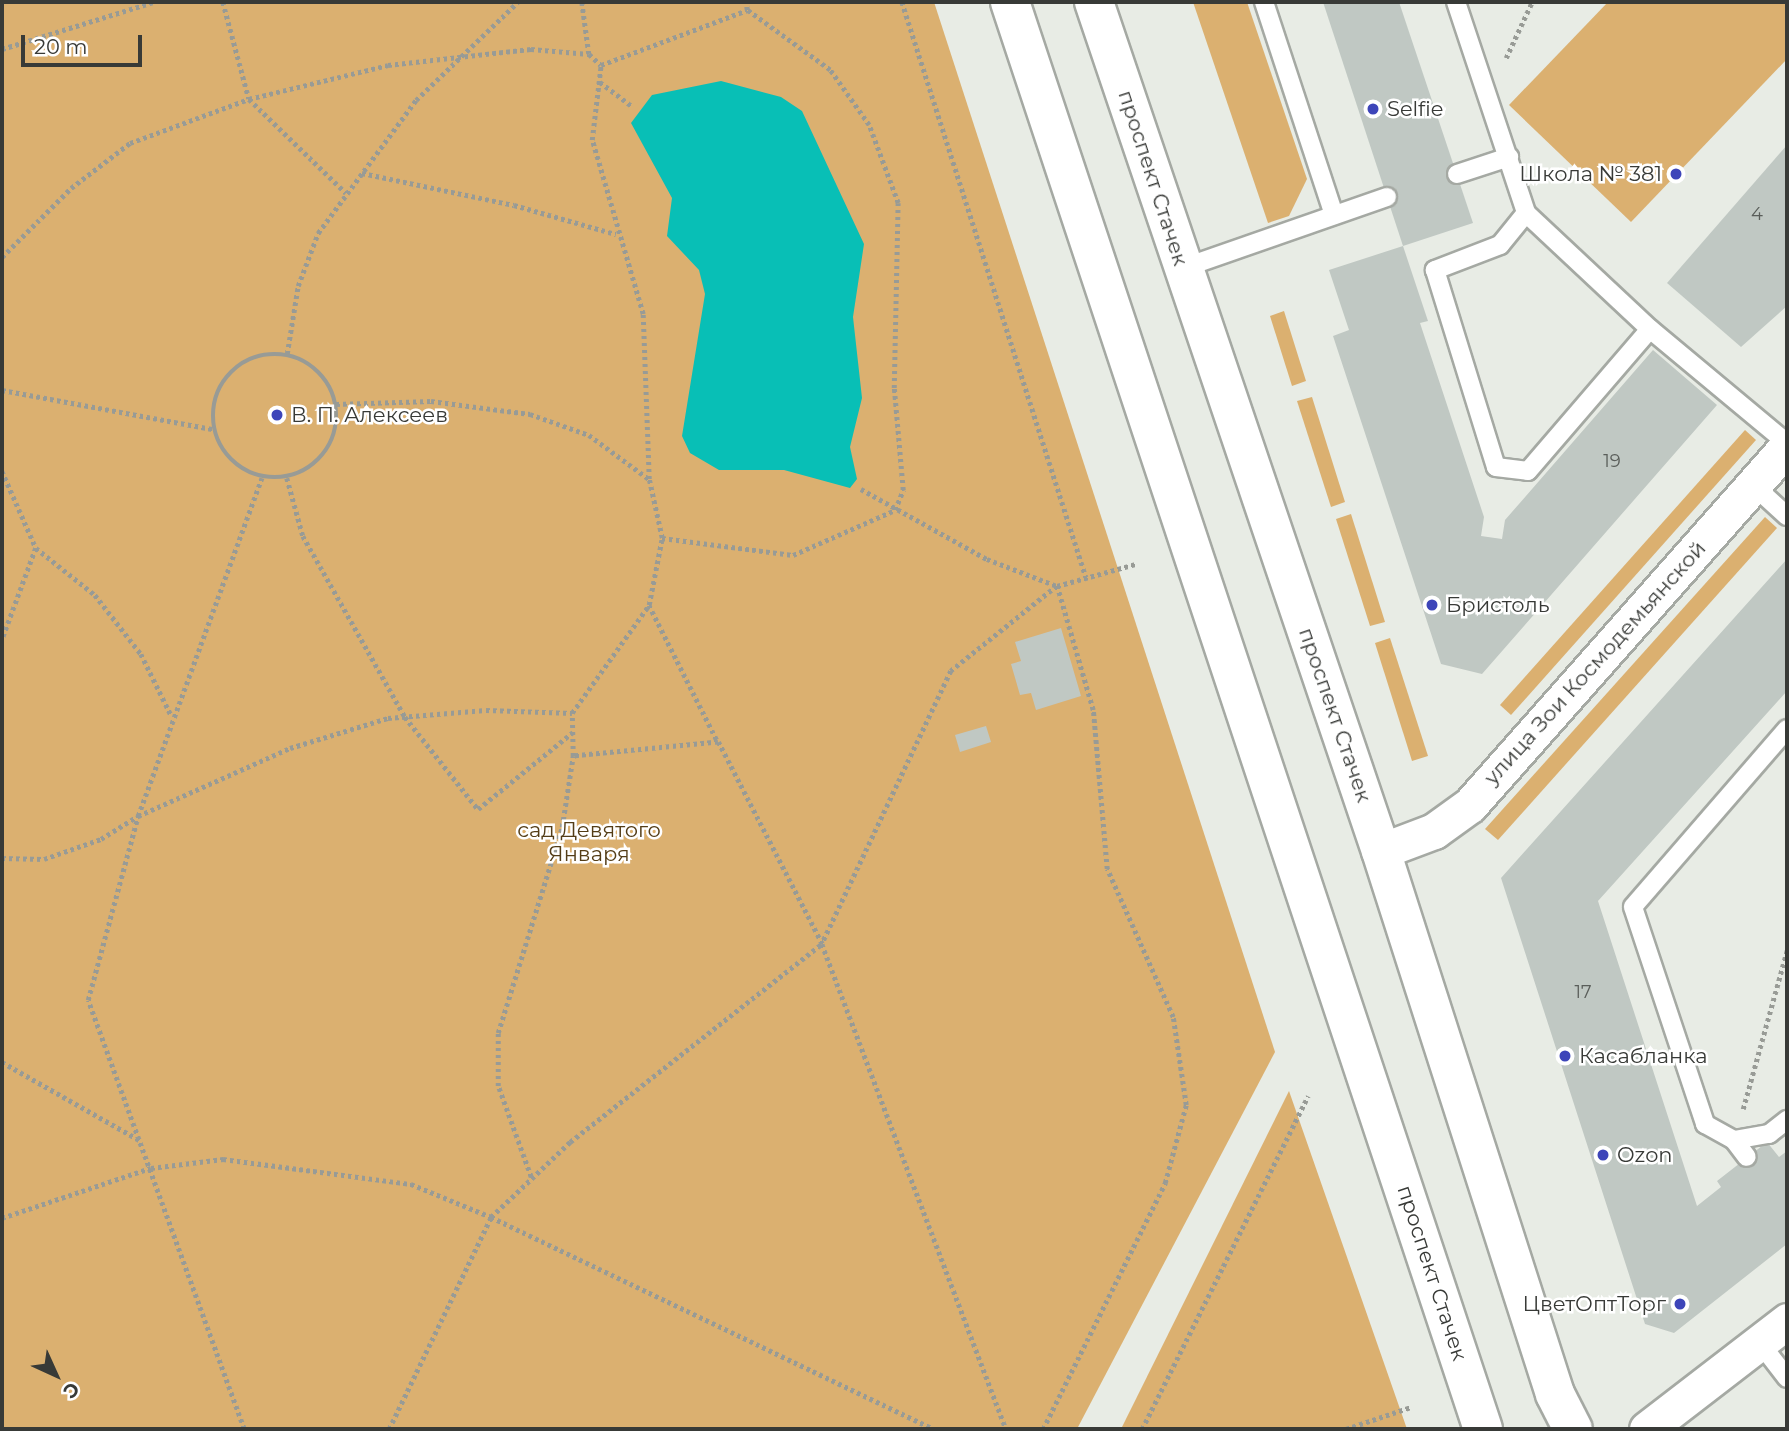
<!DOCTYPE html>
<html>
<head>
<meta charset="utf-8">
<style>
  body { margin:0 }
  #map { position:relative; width:1789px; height:1431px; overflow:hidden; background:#e8ece5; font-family:Montserrat,sans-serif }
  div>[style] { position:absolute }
  .green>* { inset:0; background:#dbb070 }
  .water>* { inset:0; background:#08bfb6 }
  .building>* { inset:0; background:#c0c8c3 }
  .path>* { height:4.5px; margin-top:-2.25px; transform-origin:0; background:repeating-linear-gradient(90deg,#989b96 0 3.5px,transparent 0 7px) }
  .path>.ring { margin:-2.25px; padding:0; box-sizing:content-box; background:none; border:4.5px solid #989b96; border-radius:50% }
  .roads { filter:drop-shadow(2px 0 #a5a9a3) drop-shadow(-2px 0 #a5a9a3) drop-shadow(0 2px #a5a9a3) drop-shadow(0 -2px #a5a9a3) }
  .lane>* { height:18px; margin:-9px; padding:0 9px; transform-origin:9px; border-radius:9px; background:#fff }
  .street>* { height:35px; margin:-17.5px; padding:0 17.5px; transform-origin:17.5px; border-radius:17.5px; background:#fff }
  .primary>* { height:38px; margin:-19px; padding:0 19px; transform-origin:19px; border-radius:19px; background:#fff }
  .dots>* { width:19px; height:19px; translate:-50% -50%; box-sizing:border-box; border:4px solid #fff; border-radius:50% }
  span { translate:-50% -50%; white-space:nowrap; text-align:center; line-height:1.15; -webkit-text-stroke:5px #fff; paint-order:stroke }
  .number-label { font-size:18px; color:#5a5e5a }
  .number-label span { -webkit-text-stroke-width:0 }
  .poi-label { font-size:21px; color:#383a37 }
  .left { translate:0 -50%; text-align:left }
  .right { translate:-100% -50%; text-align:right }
  .street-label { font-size:21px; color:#383a37 }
  .park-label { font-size:21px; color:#543d17 }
  .frame { position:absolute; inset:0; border:4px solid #383a37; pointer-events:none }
  .north { position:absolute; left:21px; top:1340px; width:70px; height:70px; -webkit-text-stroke:5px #fff; paint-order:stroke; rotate:135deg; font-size:19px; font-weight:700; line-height:28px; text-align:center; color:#383a37 }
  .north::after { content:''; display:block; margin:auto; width:24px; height:32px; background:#383a37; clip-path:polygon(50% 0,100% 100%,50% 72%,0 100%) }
  .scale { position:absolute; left:21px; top:35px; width:121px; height:32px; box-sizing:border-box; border:4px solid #383a37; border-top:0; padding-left:9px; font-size:21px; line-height:24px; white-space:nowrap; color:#383a37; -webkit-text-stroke:5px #fff; paint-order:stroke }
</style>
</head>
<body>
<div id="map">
  <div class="green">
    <i style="clip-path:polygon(2px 2px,934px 2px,1275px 1052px,1077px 1429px,2px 1429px)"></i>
    <i style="clip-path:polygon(1193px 2px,1247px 2px,1307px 179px,1289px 216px,1268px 223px)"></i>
    <i style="clip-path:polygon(1608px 2px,1787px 2px,1787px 59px,1631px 222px,1509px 105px)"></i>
    <i style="clip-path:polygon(1284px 311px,1306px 381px,1292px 386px,1270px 316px)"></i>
    <i style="clip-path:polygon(1312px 397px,1345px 502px,1331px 507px,1297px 401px)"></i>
    <i style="clip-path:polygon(1745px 430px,1756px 440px,1511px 715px,1500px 705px)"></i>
    <i style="clip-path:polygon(1351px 514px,1385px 622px,1370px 626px,1336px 519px)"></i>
    <i style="clip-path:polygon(1765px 517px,1777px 528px,1498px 840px,1485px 829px)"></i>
    <i style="clip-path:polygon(1390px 638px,1428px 756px,1412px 761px,1375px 643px)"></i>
    <i style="clip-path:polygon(1289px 1091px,1407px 1429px,1121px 1429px)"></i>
  </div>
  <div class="water">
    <i style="clip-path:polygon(721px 81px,781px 97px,802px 111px,864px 244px,853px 317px,862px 398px,850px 447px,857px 479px,850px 488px,784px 470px,719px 470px,690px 453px,682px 436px,705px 294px,699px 270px,667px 236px,672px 198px,631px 123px,652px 95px)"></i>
  </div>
  <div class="building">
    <i style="clip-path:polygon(1323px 2px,1399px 2px,1473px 223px,1403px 246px)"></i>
    <i style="clip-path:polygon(1787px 145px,1787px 306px,1741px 347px,1667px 283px)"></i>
    <i style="clip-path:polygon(1403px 246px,1428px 321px,1420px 323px,1484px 517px,1481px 536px,1502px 539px,1505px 520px,1653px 350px,1717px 405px,1482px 674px,1441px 664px,1333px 336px,1349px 330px,1329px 270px)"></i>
    <i style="clip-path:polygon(1787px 559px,1787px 691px,1598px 901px,1697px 1206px,1721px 1187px,1717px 1181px,1767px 1142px,1779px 1157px,1787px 1151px,1787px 1244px,1674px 1333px,1645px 1324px,1501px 878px)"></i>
    <i style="clip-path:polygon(1061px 628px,1081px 696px,1036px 710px,1031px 693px,1020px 695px,1011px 664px,1021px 661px,1015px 642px)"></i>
    <i style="clip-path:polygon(986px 726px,991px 742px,960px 752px,955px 735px)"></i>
  </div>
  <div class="path">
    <i style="left:223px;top:2px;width:100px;rotate:75deg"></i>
    <i style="left:249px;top:99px;width:135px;rotate:44.1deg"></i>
    <i style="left:582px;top:2px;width:52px;rotate:82.3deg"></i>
    <i style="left:589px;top:54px;width:16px;rotate:43deg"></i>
    <i style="left:601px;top:65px;width:156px;rotate:-20.6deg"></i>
    <i style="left:747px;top:10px;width:8px;rotate:-97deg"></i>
    <i style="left:902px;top:2px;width:604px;rotate:72.26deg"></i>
    <i style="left:2px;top:49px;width:159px;rotate:-17.2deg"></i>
    <i style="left:1506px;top:58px;width:62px;rotate:-65.1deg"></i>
    <i style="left:600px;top:82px;width:39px;rotate:37deg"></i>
    <i style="left:362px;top:173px;width:155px;rotate:11.9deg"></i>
    <i style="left:514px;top:205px;width:106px;rotate:15.9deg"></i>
    <i style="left:2px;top:257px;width:98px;rotate:-45deg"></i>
    <i style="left:71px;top:188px;width:74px;rotate:-37.3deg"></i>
    <i style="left:130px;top:143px;width:127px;rotate:-20.3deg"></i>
    <i style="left:249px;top:99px;width:143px;rotate:-13.7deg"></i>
    <i style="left:388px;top:65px;width:144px;rotate:-6.4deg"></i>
    <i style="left:531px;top:49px;width:58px;rotate:4.9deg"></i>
    <i class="ring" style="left:213px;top:354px;width:119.5px;height:119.5px"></i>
    <i style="left:287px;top:354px;width:69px;rotate:-80.8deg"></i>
    <i style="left:298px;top:286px;width:57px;rotate:-69.3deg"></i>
    <i style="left:318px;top:233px;width:165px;rotate:-53.6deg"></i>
    <i style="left:416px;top:100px;width:141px;rotate:-43.9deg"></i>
    <i style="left:2px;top:390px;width:215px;rotate:10.5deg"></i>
    <i style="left:336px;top:404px;width:95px;rotate:-1.8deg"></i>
    <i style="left:431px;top:401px;width:100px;rotate:7.5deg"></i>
    <i style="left:530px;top:414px;width:63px;rotate:19.6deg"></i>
    <i style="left:589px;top:435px;width:74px;rotate:36.3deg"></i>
    <i style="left:2px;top:471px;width:84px;rotate:66.2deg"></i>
    <i style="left:36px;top:548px;width:98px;rotate:110.3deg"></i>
    <i style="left:287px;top:478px;width:60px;rotate:74.6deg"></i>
    <i style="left:303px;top:536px;width:208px;rotate:60.6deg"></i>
    <i style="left:405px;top:717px;width:117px;rotate:51.6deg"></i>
    <i style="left:478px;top:809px;width:122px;rotate:-39deg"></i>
    <i style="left:861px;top:489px;width:144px;rotate:29.1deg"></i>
    <i style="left:987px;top:559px;width:75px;rotate:21.1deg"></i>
    <i style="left:1057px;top:586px;width:136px;rotate:141.3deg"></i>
    <i style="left:951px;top:671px;width:302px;rotate:115.3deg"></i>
    <i style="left:822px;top:944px;width:519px;rotate:69.22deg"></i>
    <i style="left:662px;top:538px;width:132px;rotate:7.4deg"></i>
    <i style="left:793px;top:555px;width:111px;rotate:-23.8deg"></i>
    <i style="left:895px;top:510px;width:22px;rotate:-68deg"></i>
    <i style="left:903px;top:490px;width:102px;rotate:-95deg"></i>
    <i style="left:894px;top:388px;width:185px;rotate:-88.8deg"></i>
    <i style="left:898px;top:203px;width:83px;rotate:-110.4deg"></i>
    <i style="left:869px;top:125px;width:67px;rotate:-125.3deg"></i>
    <i style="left:830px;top:70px;width:102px;rotate:-144.1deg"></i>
    <i style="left:36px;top:548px;width:75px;rotate:38.5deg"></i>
    <i style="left:95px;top:595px;width:75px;rotate:52.1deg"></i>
    <i style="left:141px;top:654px;width:68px;rotate:63.8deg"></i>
    <i style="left:649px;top:605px;width:153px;rotate:63.3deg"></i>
    <i style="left:2px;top:858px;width:42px;rotate:1.4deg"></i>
    <i style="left:44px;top:859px;width:60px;rotate:-19.3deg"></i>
    <i style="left:101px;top:839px;width:44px;rotate:-31.9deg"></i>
    <i style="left:138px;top:816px;width:167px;rotate:-24.1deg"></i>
    <i style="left:290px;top:748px;width:102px;rotate:-17deg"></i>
    <i style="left:388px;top:718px;width:98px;rotate:-4.7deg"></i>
    <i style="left:486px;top:710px;width:86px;rotate:2deg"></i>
    <i style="left:2px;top:1062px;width:160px;rotate:29.6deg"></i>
    <i style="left:1743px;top:1109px;width:165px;rotate:-74.5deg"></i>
    <i style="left:531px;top:1177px;width:97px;rotate:-109.9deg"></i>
    <i style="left:498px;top:1086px;width:53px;rotate:-90deg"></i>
    <i style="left:498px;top:1033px;width:216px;rotate:-72.7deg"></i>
    <i style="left:562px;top:827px;width:72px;rotate:-81.2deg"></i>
    <i style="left:573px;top:756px;width:43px;rotate:-91.3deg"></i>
    <i style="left:572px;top:713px;width:133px;rotate:-54.5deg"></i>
    <i style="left:649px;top:605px;width:68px;rotate:-79deg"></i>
    <i style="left:662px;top:538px;width:60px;rotate:-102.4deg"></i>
    <i style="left:649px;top:479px;width:165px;rotate:-92.1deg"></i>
    <i style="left:643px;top:314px;width:181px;rotate:-106.3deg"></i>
    <i style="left:592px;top:140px;width:76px;rotate:-83.2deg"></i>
    <i style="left:2px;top:1218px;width:157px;rotate:-18.6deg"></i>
    <i style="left:151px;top:1168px;width:73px;rotate:-7.1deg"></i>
    <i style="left:223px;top:1159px;width:190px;rotate:7.6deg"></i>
    <i style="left:411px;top:1184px;width:87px;rotate:22.4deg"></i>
    <i style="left:491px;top:1217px;width:109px;rotate:-43.5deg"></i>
    <i style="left:570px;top:1142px;width:320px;rotate:-38.2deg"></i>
    <i style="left:822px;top:944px;width:227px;rotate:-117.2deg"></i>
    <i style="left:718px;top:742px;width:146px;rotate:174.5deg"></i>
    <i style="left:244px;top:1429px;width:456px;rotate:-110deg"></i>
    <i style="left:88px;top:1000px;width:191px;rotate:-74.8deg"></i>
    <i style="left:138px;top:816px;width:360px;rotate:-69.9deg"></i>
    <i style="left:389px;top:1429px;width:235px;rotate:-64.3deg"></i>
    <i style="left:491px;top:1217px;width:491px;rotate:25.6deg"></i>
    <i style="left:1043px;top:1429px;width:275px;rotate:-63.6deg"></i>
    <i style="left:1165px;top:1183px;width:81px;rotate:-74.9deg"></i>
    <i style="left:1186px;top:1105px;width:89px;rotate:-98.4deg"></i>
    <i style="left:1173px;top:1017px;width:162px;rotate:-114deg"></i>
    <i style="left:1107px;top:869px;width:160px;rotate:-95deg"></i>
    <i style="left:1093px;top:710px;width:129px;rotate:-106.2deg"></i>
    <i style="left:1057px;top:586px;width:82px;rotate:-15.6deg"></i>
    <i style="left:1142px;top:1429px;width:372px;rotate:-63.5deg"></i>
    <i style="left:1346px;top:1429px;width:69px;rotate:-18.7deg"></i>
  </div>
  <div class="roads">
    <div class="lane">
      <i style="left:1264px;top:2px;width:224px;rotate:71.8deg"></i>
      <i style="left:1456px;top:2px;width:222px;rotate:71.6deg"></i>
      <i style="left:1526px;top:213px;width:41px;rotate:129.1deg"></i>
      <i style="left:1500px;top:245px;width:70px;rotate:159deg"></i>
      <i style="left:1435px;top:270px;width:206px;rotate:72.8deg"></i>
      <i style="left:1496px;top:467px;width:32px;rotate:7deg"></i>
      <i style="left:1528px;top:471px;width:187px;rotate:-49.3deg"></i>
      <i style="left:1650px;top:329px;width:178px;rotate:39.8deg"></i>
      <i style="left:1457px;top:174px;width:55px;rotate:-18.1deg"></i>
      <i style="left:1526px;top:213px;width:170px;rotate:43.1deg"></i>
      <i style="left:1183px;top:268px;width:216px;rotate:-19.2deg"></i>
      <i style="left:1753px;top:485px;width:46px;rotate:42.4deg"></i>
      <i style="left:1787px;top:729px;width:235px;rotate:130.9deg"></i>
      <i style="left:1633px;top:907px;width:229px;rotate:71.6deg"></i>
      <i style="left:1705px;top:1124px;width:33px;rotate:29deg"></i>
      <i style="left:1734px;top:1140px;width:36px;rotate:-10deg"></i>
      <i style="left:1769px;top:1134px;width:23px;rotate:-38deg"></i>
      <i style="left:1734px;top:1140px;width:21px;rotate:53deg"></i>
      <i style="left:1760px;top:1343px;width:44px;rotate:52.4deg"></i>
    </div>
    <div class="street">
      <i style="left:1381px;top:851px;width:57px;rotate:-20.7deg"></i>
      <i style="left:1434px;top:831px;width:44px;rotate:-35.8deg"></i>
      <i style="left:1470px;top:805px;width:478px;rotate:-48.5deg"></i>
      <i style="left:1647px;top:1429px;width:177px;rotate:-37.6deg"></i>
    </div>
    <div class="primary">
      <i style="left:1010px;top:2px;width:1503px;rotate:71.66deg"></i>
      <i style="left:1094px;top:2px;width:896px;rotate:71.32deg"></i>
      <i style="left:1381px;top:851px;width:570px;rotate:72.23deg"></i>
      <i style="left:1555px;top:1394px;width:39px;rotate:63deg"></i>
    </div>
  </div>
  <div class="dots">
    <i style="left:1373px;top:109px;background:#3d45b9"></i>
    <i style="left:1676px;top:174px;background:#3d45b9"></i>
    <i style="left:277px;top:415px;background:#3d45b9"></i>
    <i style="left:1432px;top:605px;background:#3d45b9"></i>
    <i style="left:1565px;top:1056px;background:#3d45b9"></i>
    <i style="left:1603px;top:1155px;background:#3d45b9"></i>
    <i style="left:1680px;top:1304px;background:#3d45b9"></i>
  </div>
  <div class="number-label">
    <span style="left:1757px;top:214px">4</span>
    <span style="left:1612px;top:461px">19</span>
    <span style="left:1583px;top:992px">17</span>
  </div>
  <div class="poi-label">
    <span class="left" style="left:1387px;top:109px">Selfie</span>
    <span class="right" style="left:1662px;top:174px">Школа № 381</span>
    <span class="left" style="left:291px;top:415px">В. П. Алексеев</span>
    <span class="left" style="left:1446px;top:605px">Бристоль</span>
    <span class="left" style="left:1579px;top:1056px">Касабланка</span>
    <span class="left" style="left:1617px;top:1155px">Ozon</span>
    <span class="right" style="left:1666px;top:1304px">ЦветОптТорг</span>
  </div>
  <div class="street-label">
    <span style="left:1153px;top:178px;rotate:72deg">проспект Стачек</span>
    <span style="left:1595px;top:663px;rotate:-48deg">улица Зои Космодемьянской</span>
    <span style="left:1335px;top:715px;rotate:71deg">проспект Стачек</span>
    <span style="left:1432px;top:1273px;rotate:72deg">проспект Стачек</span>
  </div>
  <div class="park-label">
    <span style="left:589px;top:842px">сад Девятого<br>Января</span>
  </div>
  <div class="frame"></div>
  <div class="north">С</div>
  <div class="scale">20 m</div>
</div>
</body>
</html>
